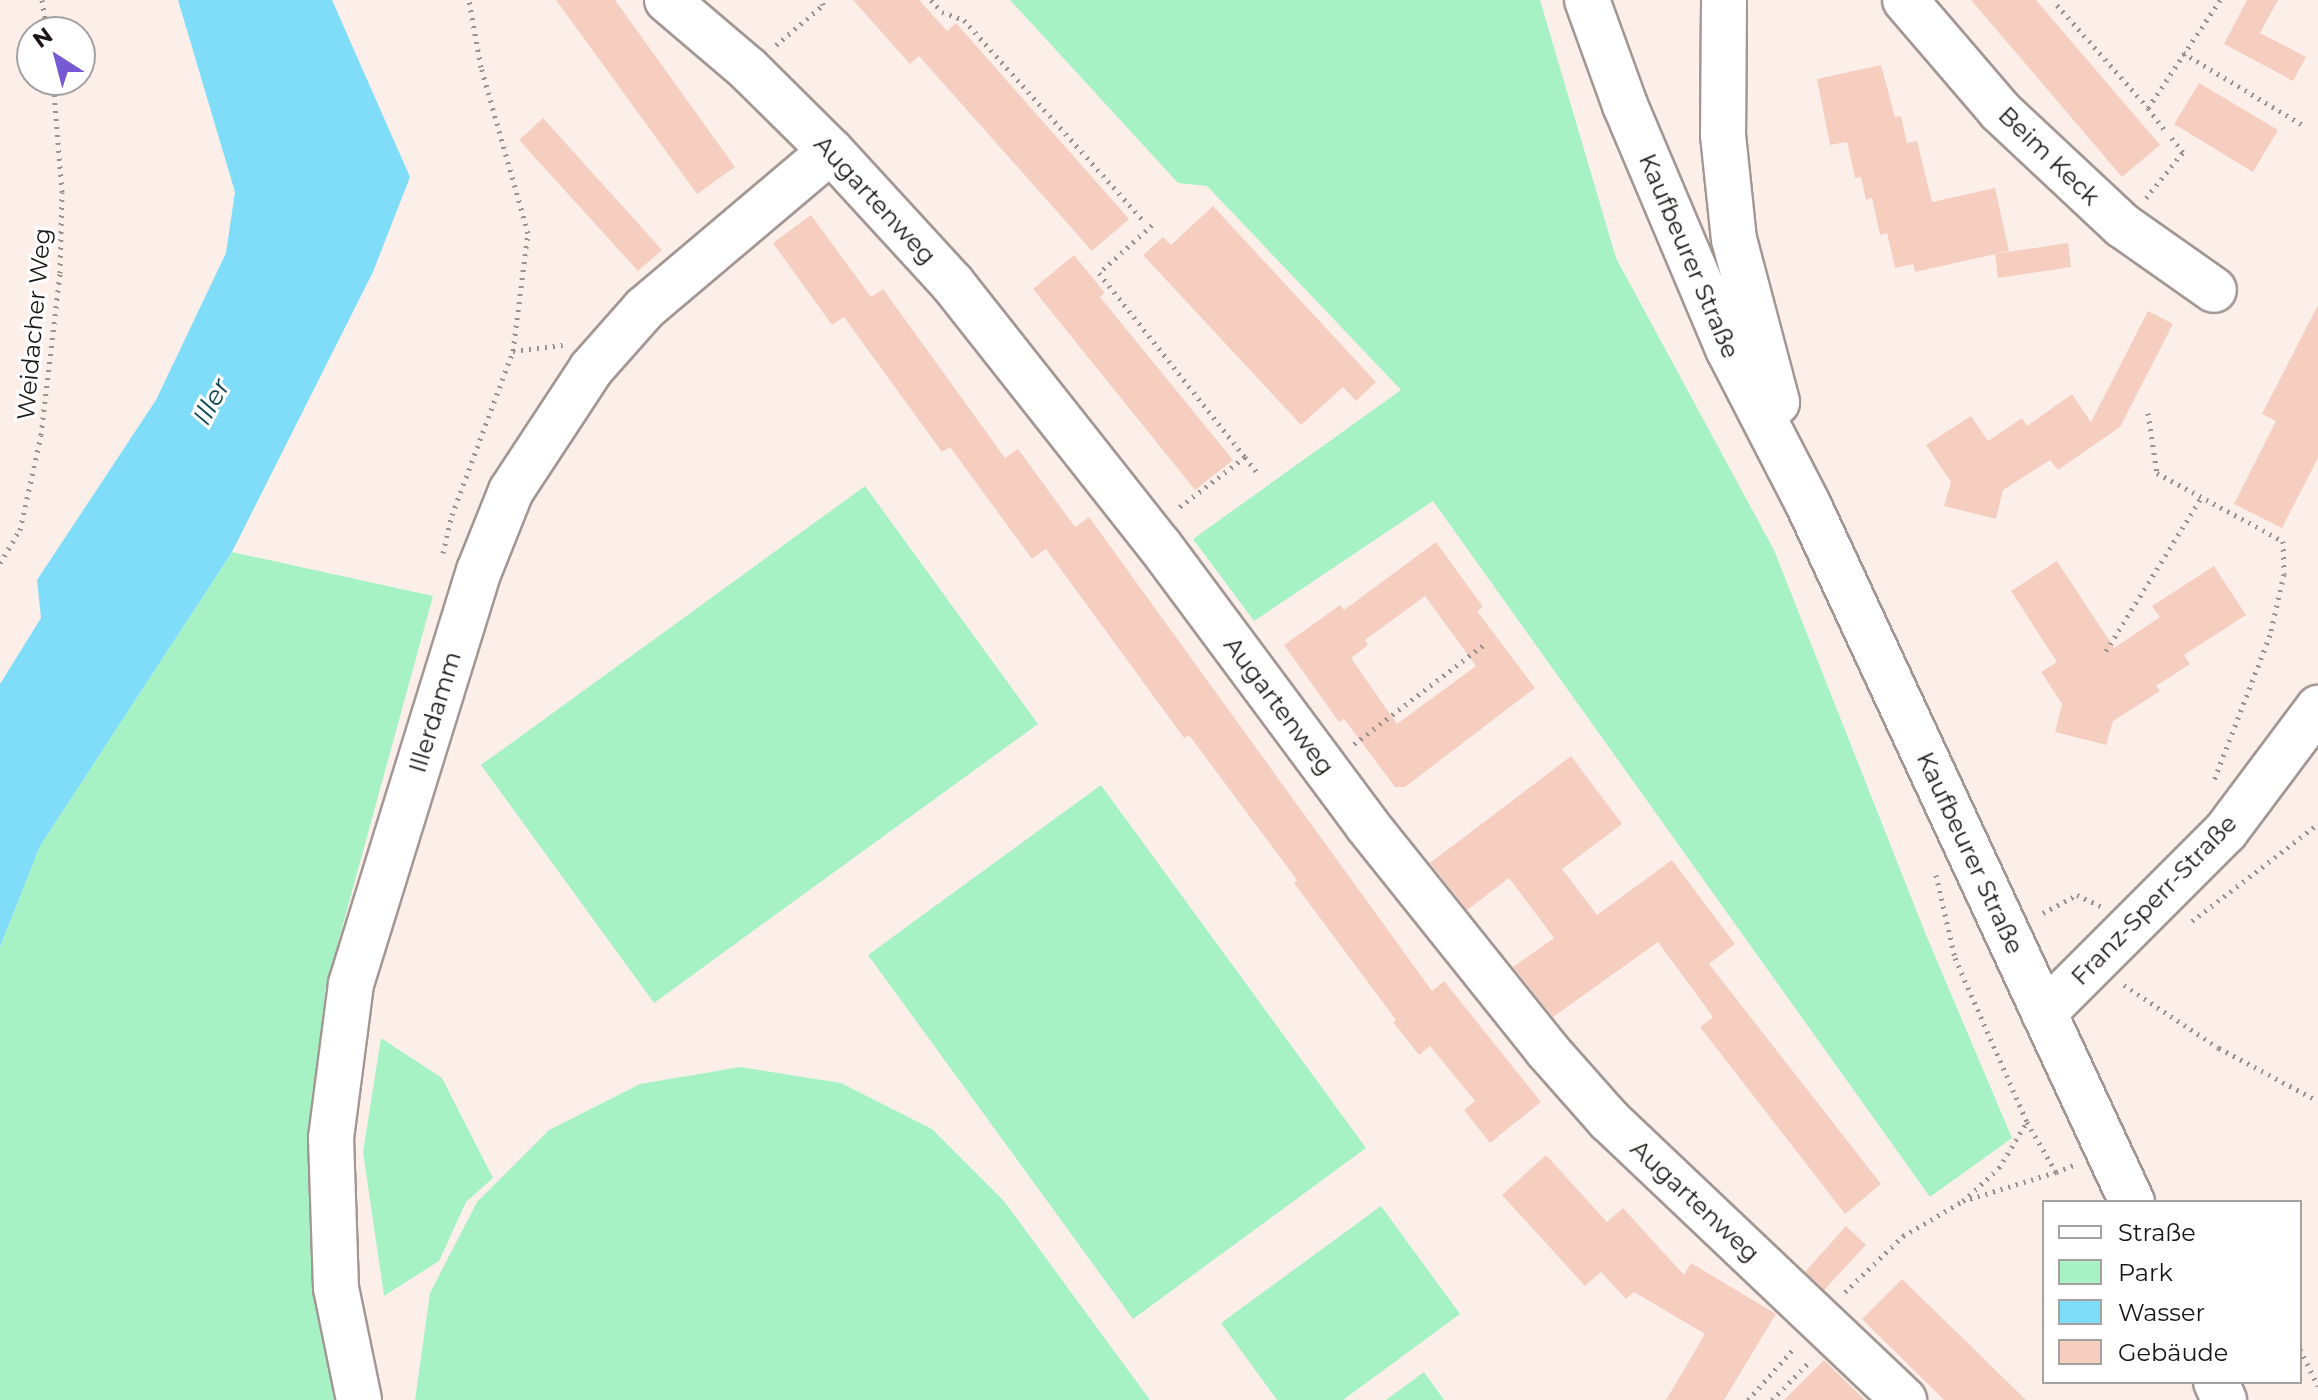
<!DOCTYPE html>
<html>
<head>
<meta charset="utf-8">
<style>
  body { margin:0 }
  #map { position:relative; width:2318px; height:1400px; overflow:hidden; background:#fcefea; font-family:Montserrat,sans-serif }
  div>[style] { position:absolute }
  .green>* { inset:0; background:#a6f2c4 }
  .water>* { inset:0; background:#80ddf9 }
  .building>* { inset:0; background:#f6cec0 }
  .path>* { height:5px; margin-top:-2.5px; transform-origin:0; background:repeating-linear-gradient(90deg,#9b928f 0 2px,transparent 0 8px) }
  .roads { filter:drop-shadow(2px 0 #a39793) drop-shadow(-2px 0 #a39793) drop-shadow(0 2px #a39793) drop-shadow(0 -2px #a39793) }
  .minor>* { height:44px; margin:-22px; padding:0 22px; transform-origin:22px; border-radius:22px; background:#fff }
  span { translate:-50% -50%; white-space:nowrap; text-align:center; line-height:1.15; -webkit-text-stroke:6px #fff; paint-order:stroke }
  .street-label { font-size:24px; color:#1b1615 }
  .water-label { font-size:26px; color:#0e4755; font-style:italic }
  .legend { position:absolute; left:2042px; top:1200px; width:260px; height:184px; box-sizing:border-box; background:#fff; border:2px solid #a4a2a1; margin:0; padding:10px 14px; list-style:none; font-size:24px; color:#1b1615 }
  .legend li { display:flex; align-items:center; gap:16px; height:40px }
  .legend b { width:40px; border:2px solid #a4a2a1 }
  .north { position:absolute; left:16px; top:16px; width:80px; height:80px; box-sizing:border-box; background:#fff; border:2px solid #a4a2a1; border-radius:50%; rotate:324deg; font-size:22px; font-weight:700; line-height:32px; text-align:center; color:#1b1615 }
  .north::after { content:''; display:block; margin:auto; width:28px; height:36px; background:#7759d3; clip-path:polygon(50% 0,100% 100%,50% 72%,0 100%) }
</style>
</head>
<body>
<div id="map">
  <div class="green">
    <i style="clip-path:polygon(1010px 0,1540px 0,1616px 258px,1774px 550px,1926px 935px,2012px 1138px,1930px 1197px,1433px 501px,1254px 621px,1193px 539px,1401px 390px,1207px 186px,1178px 183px)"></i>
    <i style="clip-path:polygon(865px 486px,1038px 724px,654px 1003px,481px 765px)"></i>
    <i style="clip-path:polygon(232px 552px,433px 596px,325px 990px,311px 1174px,312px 1279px,340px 1400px,0 1400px,0 947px,40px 846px)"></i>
    <i style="clip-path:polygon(1101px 785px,1366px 1148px,1133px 1319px,868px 955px)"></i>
    <i style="clip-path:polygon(381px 1038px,442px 1078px,493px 1178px,466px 1202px,439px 1261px,384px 1296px,363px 1152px)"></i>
    <i style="clip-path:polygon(740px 1067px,841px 1083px,932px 1129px,1004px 1201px,1150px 1400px,415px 1400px,430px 1293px,477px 1202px,549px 1130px,640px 1084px)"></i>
    <i style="clip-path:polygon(1381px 1206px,1460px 1314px,1343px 1400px,1277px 1400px,1221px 1323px)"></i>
    <i style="clip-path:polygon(1424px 1372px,1444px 1400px,1386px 1400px)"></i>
  </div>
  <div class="water">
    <i style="clip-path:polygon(178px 0,332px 0,410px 177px,373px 272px,232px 552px,40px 846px,0 947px,0 684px,41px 618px,37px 580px,156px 400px,226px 253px,235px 192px)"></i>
  </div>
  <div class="building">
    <i style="clip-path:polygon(556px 0,615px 0,735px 167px,697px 194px)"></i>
    <i style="clip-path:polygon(853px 0,919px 0,947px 31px,956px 23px,1129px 219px,1092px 251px,919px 56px,910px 64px)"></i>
    <i style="clip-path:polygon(1971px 0,2036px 0,2160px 145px,2122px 177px)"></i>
    <i style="clip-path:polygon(2247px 0,2278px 0,2260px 33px,2306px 57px,2293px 81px,2224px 44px)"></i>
    <i style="clip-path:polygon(1881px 65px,1895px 117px,1901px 116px,1907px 143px,1917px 141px,1932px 202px,1995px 188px,2009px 251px,1915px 272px,1913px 264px,1895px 268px,1887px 233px,1880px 235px,1872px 198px,1866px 200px,1861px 177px,1855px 178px,1847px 142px,1830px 145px,1817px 79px)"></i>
    <i style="clip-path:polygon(2199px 83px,2278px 130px,2253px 172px,2174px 124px)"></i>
    <i style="clip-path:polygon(543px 118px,662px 250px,638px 271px,519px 140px)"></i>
    <i style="clip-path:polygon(1213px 206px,1376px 382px,1356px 401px,1343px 387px,1301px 425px,1143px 255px,1163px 237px,1171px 245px)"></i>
    <i style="clip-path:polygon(811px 215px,871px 297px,883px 289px,1005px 458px,1018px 449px,1075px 527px,1089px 517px,1432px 991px,1444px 981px,1541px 1102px,1490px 1143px,1464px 1110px,1475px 1101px,1430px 1046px,1419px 1055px,1393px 1022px,1396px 1020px,1294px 883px,1297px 880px,1189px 735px,1184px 738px,1046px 549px,1032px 559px,950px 447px,942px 452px,844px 317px,832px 325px,773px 243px)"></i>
    <i style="clip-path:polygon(2068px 243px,2071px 267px,1998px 278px,1995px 254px)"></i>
    <i style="clip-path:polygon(1074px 255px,1105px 293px,1100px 297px,1233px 460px,1195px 490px,1033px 289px)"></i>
    <i style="clip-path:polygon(2318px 305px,2318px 458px,2282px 528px,2234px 504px,2276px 421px,2262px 414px)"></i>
    <i style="clip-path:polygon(2148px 311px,2173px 324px,2120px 427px,2058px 470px,2050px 460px,2003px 490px,1996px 519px,1944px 506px,1951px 482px,1926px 445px,1971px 416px,1988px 441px,2022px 418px,2027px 426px,2072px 394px,2091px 422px)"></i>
    <i style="clip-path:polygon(evenodd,1436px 542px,1483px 607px,1477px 611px,1535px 688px,1405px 787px,1395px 787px,1344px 719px,1339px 722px,1284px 645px,1340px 605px,1344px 610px,1436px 542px,1425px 596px,1476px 666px,1397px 724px,1351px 658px,1368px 645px,1365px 640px,1425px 596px)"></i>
    <i style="clip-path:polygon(2057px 561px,2114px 648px,2160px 617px,2152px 606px,2214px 566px,2246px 615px,2184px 655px,2190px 664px,2156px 686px,2160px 691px,2113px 721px,2106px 745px,2055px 732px,2062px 704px,2041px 672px,2057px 662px,2011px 591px)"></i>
    <i style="clip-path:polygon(1571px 756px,1622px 824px,1562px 869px,1597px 915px,1672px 860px,1735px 944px,1709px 964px,1881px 1184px,1845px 1214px,1700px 1027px,1713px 1017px,1658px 942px,1553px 1017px,1513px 967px,1554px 938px,1509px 878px,1467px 910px,1430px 863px)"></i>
    <i style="clip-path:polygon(1546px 1155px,1607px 1222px,1623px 1208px,1684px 1275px,1691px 1263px,1776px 1314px,1724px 1400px,1666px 1400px,1705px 1334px,1634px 1292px,1626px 1299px,1601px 1272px,1585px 1286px,1502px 1195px)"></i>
    <i style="clip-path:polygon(1846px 1226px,1866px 1245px,1824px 1290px,1805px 1272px)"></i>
    <i style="clip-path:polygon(1902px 1279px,1975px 1350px,2026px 1400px,1944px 1400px,1862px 1319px)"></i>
    <i style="clip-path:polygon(1824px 1360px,1865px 1400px,1784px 1400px)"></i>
  </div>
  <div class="path">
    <i style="left:42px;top:0;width:32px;rotate:81deg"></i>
    <i style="left:931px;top:0;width:16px;rotate:47deg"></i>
    <i style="left:942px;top:12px;width:23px;rotate:20deg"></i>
    <i style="left:964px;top:20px;width:267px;rotate:48.2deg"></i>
    <i style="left:2057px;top:5px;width:137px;rotate:48.5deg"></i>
    <i style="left:2148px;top:108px;width:130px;rotate:-56.3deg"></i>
    <i style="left:776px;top:45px;width:62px;rotate:-40.4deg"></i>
    <i style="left:823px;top:5px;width:5px;rotate:-101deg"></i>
    <i style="left:2183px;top:53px;width:138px;rotate:31deg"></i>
    <i style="left:2148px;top:108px;width:30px;rotate:53deg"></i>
    <i style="left:2146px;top:198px;width:59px;rotate:-51.2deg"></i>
    <i style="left:2183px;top:152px;width:21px;rotate:-129deg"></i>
    <i style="left:1152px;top:225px;width:72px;rotate:137.8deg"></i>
    <i style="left:1099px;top:273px;width:235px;rotate:51.6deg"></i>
    <i style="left:1245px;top:457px;width:84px;rotate:142.7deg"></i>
    <i style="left:513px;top:351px;width:50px;rotate:-6.8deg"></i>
    <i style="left:2148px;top:413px;width:61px;rotate:81.5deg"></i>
    <i style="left:2157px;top:473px;width:143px;rotate:28.4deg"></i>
    <i style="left:2283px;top:541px;width:33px;rotate:88deg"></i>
    <i style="left:2284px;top:574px;width:63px;rotate:102.9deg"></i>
    <i style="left:2270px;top:635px;width:155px;rotate:111.1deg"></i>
    <i style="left:1245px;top:457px;width:23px;rotate:52deg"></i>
    <i style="left:443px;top:553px;width:39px;rotate:-77deg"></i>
    <i style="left:452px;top:515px;width:175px;rotate:-69.6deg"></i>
    <i style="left:513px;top:351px;width:119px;rotate:-82.8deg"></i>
    <i style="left:528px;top:233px;width:173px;rotate:-105.8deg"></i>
    <i style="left:481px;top:67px;width:68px;rotate:-100.2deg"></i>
    <i style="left:0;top:563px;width:39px;rotate:-59deg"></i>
    <i style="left:20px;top:530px;width:97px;rotate:-77.5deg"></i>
    <i style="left:41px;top:435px;width:163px;rotate:-83.3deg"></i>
    <i style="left:60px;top:273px;width:81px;rotate:-88.6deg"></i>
    <i style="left:62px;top:192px;width:112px;rotate:-94.6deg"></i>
    <i style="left:2106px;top:651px;width:180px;rotate:-58.2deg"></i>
    <i style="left:1354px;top:744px;width:165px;rotate:-37.4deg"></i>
    <i style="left:1936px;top:875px;width:85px;rotate:77.1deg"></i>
    <i style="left:1955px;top:958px;width:179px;rotate:66.3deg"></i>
    <i style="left:2027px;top:1122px;width:58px;rotate:59.9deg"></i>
    <i style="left:2056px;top:1172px;width:97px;rotate:162.7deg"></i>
    <i style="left:2043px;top:913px;width:38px;rotate:-28deg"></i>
    <i style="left:2077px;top:895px;width:26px;rotate:25deg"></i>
    <i style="left:2192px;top:921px;width:159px;rotate:-37.6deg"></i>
    <i style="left:2124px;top:985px;width:114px;rotate:33.6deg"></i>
    <i style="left:2219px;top:1048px;width:112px;rotate:28.2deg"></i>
    <i style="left:2056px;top:1172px;width:19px;rotate:-21deg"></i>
    <i style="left:1845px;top:1292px;width:81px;rotate:-44deg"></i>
    <i style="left:1903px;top:1236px;width:69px;rotate:-30.3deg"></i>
    <i style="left:1963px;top:1201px;width:49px;rotate:-42.5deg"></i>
    <i style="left:1999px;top:1168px;width:54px;rotate:-58.7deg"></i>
    <i style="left:2300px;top:1349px;width:41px;rotate:64.1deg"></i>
    <i style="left:1748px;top:1400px;width:71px;rotate:-48.4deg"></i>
    <i style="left:1772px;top:1400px;width:56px;rotate:-45.7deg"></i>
  </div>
  <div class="roads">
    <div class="minor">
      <i style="left:667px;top:0;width:106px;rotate:40.4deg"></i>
      <i style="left:748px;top:69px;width:117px;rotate:44.7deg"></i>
      <i style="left:831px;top:151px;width:179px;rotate:47.5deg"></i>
      <i style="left:952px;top:283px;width:335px;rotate:51.7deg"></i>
      <i style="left:1160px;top:546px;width:347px;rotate:53.4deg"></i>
      <i style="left:1367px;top:825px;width:288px;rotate:51.3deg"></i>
      <i style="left:1547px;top:1050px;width:94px;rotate:48.5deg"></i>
      <i style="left:1609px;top:1120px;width:407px;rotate:43.5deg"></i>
      <i style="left:1587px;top:0;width:112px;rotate:70.1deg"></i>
      <i style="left:1625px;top:105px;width:265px;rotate:67.1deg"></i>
      <i style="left:1728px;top:349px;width:174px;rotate:62.7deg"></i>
      <i style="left:1808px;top:504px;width:770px;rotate:65.1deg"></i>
      <i style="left:1724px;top:0;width:135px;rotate:90.4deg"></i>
      <i style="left:1723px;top:135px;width:105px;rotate:84deg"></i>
      <i style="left:1734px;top:239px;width:169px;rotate:75.2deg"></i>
      <i style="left:1905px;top:0;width:146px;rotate:49.4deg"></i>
      <i style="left:2000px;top:111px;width:168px;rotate:43.1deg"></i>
      <i style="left:2123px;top:226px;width:111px;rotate:35.1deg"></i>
      <i style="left:2044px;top:1013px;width:257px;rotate:-45deg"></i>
      <i style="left:2226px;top:831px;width:154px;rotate:-53.2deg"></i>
      <i style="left:2216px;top:1382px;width:20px;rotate:66deg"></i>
      <i style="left:359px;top:1400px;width:114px;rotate:-101.6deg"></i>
      <i style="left:336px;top:1288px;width:150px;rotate:-91.9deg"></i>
      <i style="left:331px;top:1138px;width:155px;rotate:-82.6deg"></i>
      <i style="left:351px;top:984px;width:432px;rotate:-72.8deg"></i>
      <i style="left:479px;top:571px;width:86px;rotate:-68.2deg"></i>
      <i style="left:511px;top:491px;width:146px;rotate:-56.7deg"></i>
      <i style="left:591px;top:369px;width:81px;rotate:-48.5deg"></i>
      <i style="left:645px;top:308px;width:243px;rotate:-40.2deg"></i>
    </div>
  </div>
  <div class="street-label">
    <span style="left:2049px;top:156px;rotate:44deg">Beim Keck</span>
    <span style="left:875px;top:200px;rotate:47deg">Augartenweg</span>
    <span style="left:1689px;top:256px;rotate:67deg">Kaufbeurer Straße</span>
    <span style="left:34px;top:324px;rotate:-85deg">Weidacher Weg</span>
    <span style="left:1279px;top:706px;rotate:53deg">Augartenweg</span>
    <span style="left:435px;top:712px;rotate:-73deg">Illerdamm</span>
    <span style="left:1970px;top:853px;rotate:65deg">Kaufbeurer Straße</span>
    <span style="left:2154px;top:900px;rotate:-46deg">Franz-Sperr-Straße</span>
    <span style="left:1695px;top:1201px;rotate:43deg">Augartenweg</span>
  </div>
  <div class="water-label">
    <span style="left:212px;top:402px;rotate:-61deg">Iller</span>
  </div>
  <ul class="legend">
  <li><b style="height:10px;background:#fff"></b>Straße</li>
  <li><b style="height:22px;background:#a6f2c4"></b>Park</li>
  <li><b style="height:22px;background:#80ddf9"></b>Wasser</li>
  <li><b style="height:22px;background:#f6cec0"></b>Gebäude</li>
  </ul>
  <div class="north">N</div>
</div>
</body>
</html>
